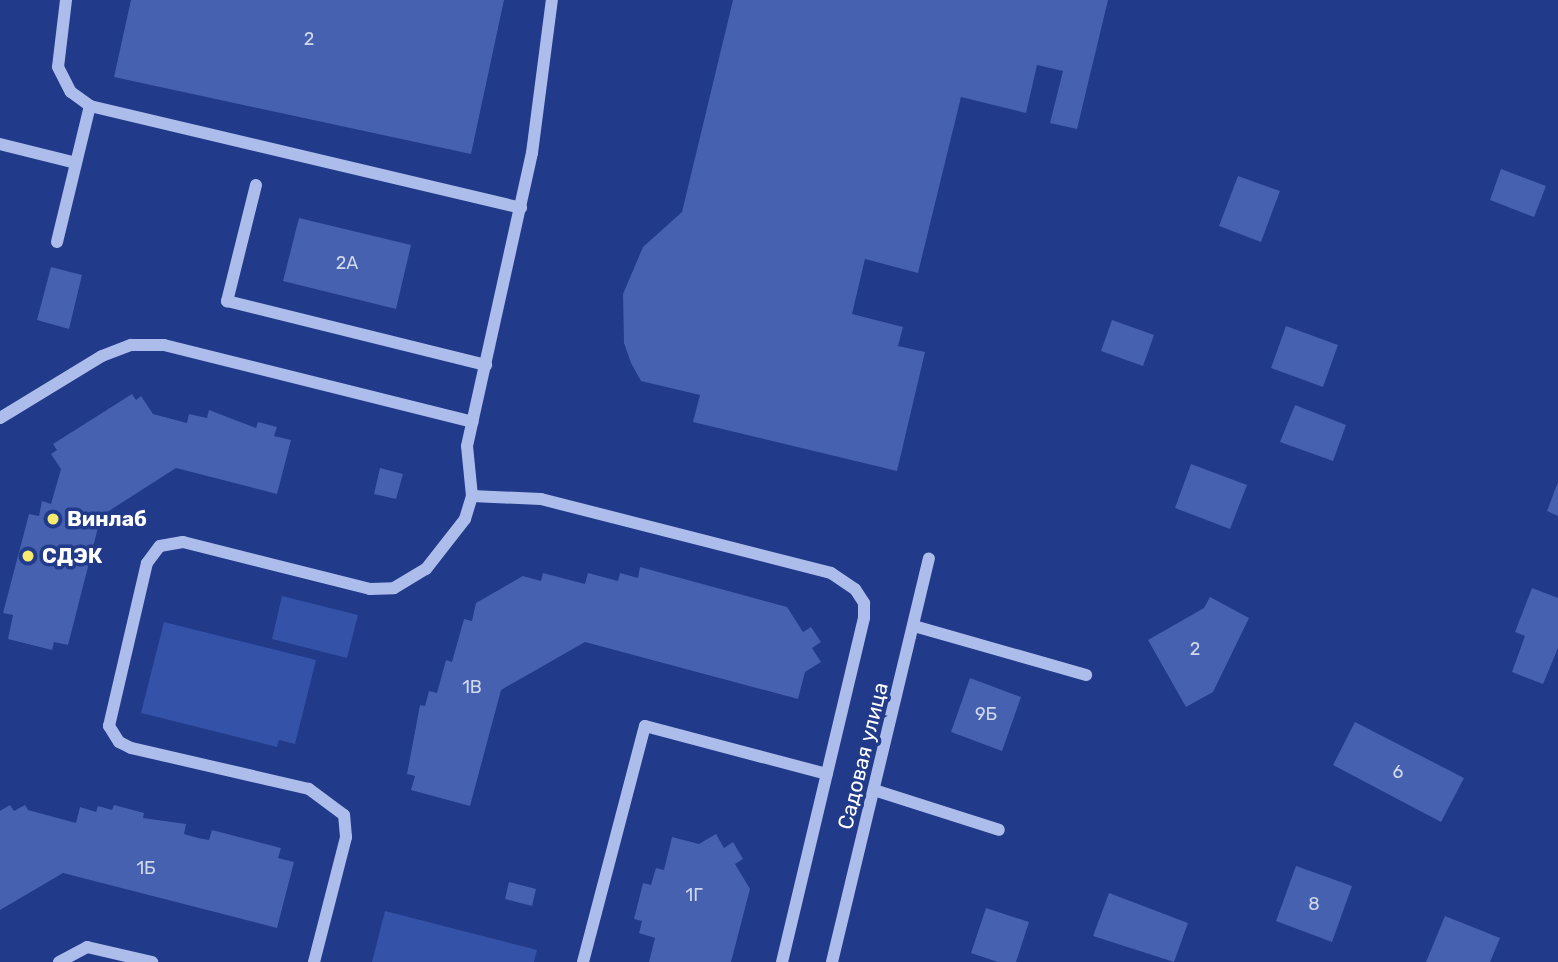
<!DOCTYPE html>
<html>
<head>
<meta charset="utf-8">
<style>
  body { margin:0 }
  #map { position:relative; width:1558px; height:962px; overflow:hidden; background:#213a8a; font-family:Rubik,sans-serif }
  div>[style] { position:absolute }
  .green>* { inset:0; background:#3452a7 }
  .building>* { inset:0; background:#4561b0 }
  .minor>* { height:12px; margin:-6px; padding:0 6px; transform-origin:6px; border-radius:6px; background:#adbdeb }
  .dots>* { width:19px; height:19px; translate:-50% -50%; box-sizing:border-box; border:4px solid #213a8a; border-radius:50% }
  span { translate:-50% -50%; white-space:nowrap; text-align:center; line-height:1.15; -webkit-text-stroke:7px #213a8a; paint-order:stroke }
  .number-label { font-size:18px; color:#d0d8eb }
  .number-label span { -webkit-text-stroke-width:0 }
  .poi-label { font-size:21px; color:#fff; font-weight:700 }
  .left { translate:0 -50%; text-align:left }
  .street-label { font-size:21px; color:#fff }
</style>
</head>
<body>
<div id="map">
  <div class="green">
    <i style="clip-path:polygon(282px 596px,358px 615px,347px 658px,272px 639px)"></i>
    <i style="clip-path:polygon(164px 622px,316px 660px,295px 744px,279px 740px,277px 747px,141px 713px)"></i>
    <i style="clip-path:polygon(385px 911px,537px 950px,534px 962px,372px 962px)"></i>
  </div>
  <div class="building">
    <i style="clip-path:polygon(131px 0,504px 0,471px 154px,114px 77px)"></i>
    <i style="clip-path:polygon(733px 0,1108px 0,1077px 129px,1050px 123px,1063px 71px,1037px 65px,1026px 113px,961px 97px,918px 273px,865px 259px,852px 314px,903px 327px,898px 346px,925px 352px,897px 471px,693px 422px,700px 395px,641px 381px,631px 363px,624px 343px,623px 294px,643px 247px,682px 212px)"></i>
    <i style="clip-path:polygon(1501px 169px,1546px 186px,1534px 217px,1490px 200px)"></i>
    <i style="clip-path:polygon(1238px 176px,1280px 191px,1261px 242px,1219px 226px)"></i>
    <i style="clip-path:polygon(299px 218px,411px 245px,396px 309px,283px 281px)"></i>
    <i style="clip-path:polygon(51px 267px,82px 275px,69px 329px,37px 320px)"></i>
    <i style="clip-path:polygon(1112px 320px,1154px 335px,1143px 366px,1101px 351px)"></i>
    <i style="clip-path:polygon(1286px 326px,1338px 345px,1323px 387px,1271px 368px)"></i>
    <i style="clip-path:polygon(132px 394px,136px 400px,141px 396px,153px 414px,187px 423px,189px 414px,207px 418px,209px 410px,256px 428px,258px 422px,277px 427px,274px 436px,291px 440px,277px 494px,176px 468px,101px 516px,68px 645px,54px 642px,52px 650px,8px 639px,13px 615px,3px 613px,29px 514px,39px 516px,42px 501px,51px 504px,61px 469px,51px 454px,57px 450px,53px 444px)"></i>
    <i style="clip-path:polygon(1295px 405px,1346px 425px,1333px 461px,1280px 442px)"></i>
    <i style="clip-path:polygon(1191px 464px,1247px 485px,1230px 529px,1175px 508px)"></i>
    <i style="clip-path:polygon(380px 468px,403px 474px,396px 499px,374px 494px)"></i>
    <i style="clip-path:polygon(1558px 482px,1558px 516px,1547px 511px)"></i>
    <i style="clip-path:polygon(640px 567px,787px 607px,803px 632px,811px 627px,821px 642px,812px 648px,821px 662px,805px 672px,798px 699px,585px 642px,501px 690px,470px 806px,411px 790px,415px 776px,407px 774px,420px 705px,425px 706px,429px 691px,437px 693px,446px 660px,452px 662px,464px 619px,472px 621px,476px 603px,523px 576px,541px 581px,543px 573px,585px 584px,588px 573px,618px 581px,620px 573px,638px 578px)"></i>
    <i style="clip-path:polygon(1532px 588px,1558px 598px,1558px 648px,1543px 684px,1512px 672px,1525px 636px,1515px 632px)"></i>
    <i style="clip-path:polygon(1210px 597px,1249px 618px,1213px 692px,1186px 707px,1148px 640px,1204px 608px)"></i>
    <i style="clip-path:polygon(970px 678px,1021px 697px,1002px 751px,951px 732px)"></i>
    <i style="clip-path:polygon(1355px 722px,1464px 778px,1441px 822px,1333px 765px)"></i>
    <i style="clip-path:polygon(10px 805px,14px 811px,25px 805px,28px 810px,76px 823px,80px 807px,96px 812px,98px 806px,112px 810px,114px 805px,144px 813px,143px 818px,186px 824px,184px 834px,198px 838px,209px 840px,212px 830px,281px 848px,278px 858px,294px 862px,277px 928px,63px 873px,0 910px,0 811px)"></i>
    <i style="clip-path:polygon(716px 834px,724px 848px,733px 842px,743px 859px,735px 864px,750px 889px,731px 962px,649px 962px,655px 938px,639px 933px,642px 921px,634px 919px,643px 883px,651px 885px,656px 868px,664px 870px,672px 837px,699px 844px)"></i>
    <i style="clip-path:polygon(1296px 866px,1352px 886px,1332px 942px,1276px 921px)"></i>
    <i style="clip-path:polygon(509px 882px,536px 889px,532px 906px,505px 899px)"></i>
    <i style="clip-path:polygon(1109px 893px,1188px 923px,1174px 962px,1093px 936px)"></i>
    <i style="clip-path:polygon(986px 908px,1029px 922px,1016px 962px,998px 962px,971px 953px)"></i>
    <i style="clip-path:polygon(1445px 916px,1500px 938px,1490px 962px,1426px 962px)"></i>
  </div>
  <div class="minor">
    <i style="left:66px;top:0;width:67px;rotate:96.8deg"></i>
    <i style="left:58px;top:67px;width:28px;rotate:63deg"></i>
    <i style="left:71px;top:92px;width:24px;rotate:36deg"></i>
    <i style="left:90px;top:106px;width:443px;rotate:13.3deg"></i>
    <i style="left:0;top:144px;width:78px;rotate:14deg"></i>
    <i style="left:256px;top:185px;width:120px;rotate:104deg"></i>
    <i style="left:227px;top:301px;width:267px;rotate:13.9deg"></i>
    <i style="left:57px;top:242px;width:140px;rotate:-76.4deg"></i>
    <i style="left:0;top:418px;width:119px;rotate:-31.3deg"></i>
    <i style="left:102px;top:356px;width:31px;rotate:-21deg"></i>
    <i style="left:131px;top:345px;width:33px"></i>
    <i style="left:164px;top:345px;width:318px;rotate:14deg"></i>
    <i style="left:472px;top:496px;width:69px;rotate:2.5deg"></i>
    <i style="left:541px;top:499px;width:299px;rotate:14.3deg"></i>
    <i style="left:831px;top:573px;width:29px;rotate:34deg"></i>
    <i style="left:855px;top:589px;width:17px;rotate:57deg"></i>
    <i style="left:864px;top:603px;width:15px;rotate:90deg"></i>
    <i style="left:864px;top:618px;width:354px;rotate:103.4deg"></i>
    <i style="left:914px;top:626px;width:179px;rotate:15.9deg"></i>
    <i style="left:874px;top:790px;width:131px;rotate:17.7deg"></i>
    <i style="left:59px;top:962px;width:32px;rotate:-28deg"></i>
    <i style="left:87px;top:947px;width:67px;rotate:13deg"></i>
    <i style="left:314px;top:962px;width:129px;rotate:-75.6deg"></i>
    <i style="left:346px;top:837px;width:22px;rotate:-95deg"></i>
    <i style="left:344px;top:815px;width:44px;rotate:-143.4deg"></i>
    <i style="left:309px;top:789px;width:183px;rotate:-167deg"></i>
    <i style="left:131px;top:748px;width:13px;rotate:-153deg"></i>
    <i style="left:119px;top:742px;width:19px;rotate:-122deg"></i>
    <i style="left:109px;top:726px;width:167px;rotate:-76.9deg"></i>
    <i style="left:147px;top:563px;width:21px;rotate:-53deg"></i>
    <i style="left:160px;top:546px;width:23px;rotate:-10deg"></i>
    <i style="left:183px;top:542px;width:193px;rotate:14.1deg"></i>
    <i style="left:370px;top:589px;width:24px;rotate:-2deg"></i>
    <i style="left:394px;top:588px;width:37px;rotate:-31deg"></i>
    <i style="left:426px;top:569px;width:63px;rotate:-52deg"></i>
    <i style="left:465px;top:519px;width:24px;rotate:-73deg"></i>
    <i style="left:472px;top:496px;width:50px;rotate:-95.7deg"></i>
    <i style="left:467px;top:446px;width:300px;rotate:-77.5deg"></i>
    <i style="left:532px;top:153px;width:154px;rotate:-82.6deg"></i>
    <i style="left:583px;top:962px;width:244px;rotate:-75.3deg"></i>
    <i style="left:645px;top:726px;width:188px;rotate:14.8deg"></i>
    <i style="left:832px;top:962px;width:415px;rotate:-76.5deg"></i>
  </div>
  <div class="dots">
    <i style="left:53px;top:519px;background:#f8ea6e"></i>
    <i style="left:28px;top:556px;background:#f8ea6e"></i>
  </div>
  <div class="number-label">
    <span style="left:309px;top:39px">2</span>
    <span style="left:347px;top:263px">2А</span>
    <span style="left:1195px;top:649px">2</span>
    <span style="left:472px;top:687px">1В</span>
    <span style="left:986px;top:714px">9Б</span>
    <span style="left:1398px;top:772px">6</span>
    <span style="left:146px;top:868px">1Б</span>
    <span style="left:694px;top:895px">1Г</span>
    <span style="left:1314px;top:904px">8</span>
  </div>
  <div class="poi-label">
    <span class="left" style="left:67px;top:519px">Винлаб</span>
    <span class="left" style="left:42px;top:556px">СДЭК</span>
  </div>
  <div class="street-label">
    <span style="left:863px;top:756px;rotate:-76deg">Садовая улица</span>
  </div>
</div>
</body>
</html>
